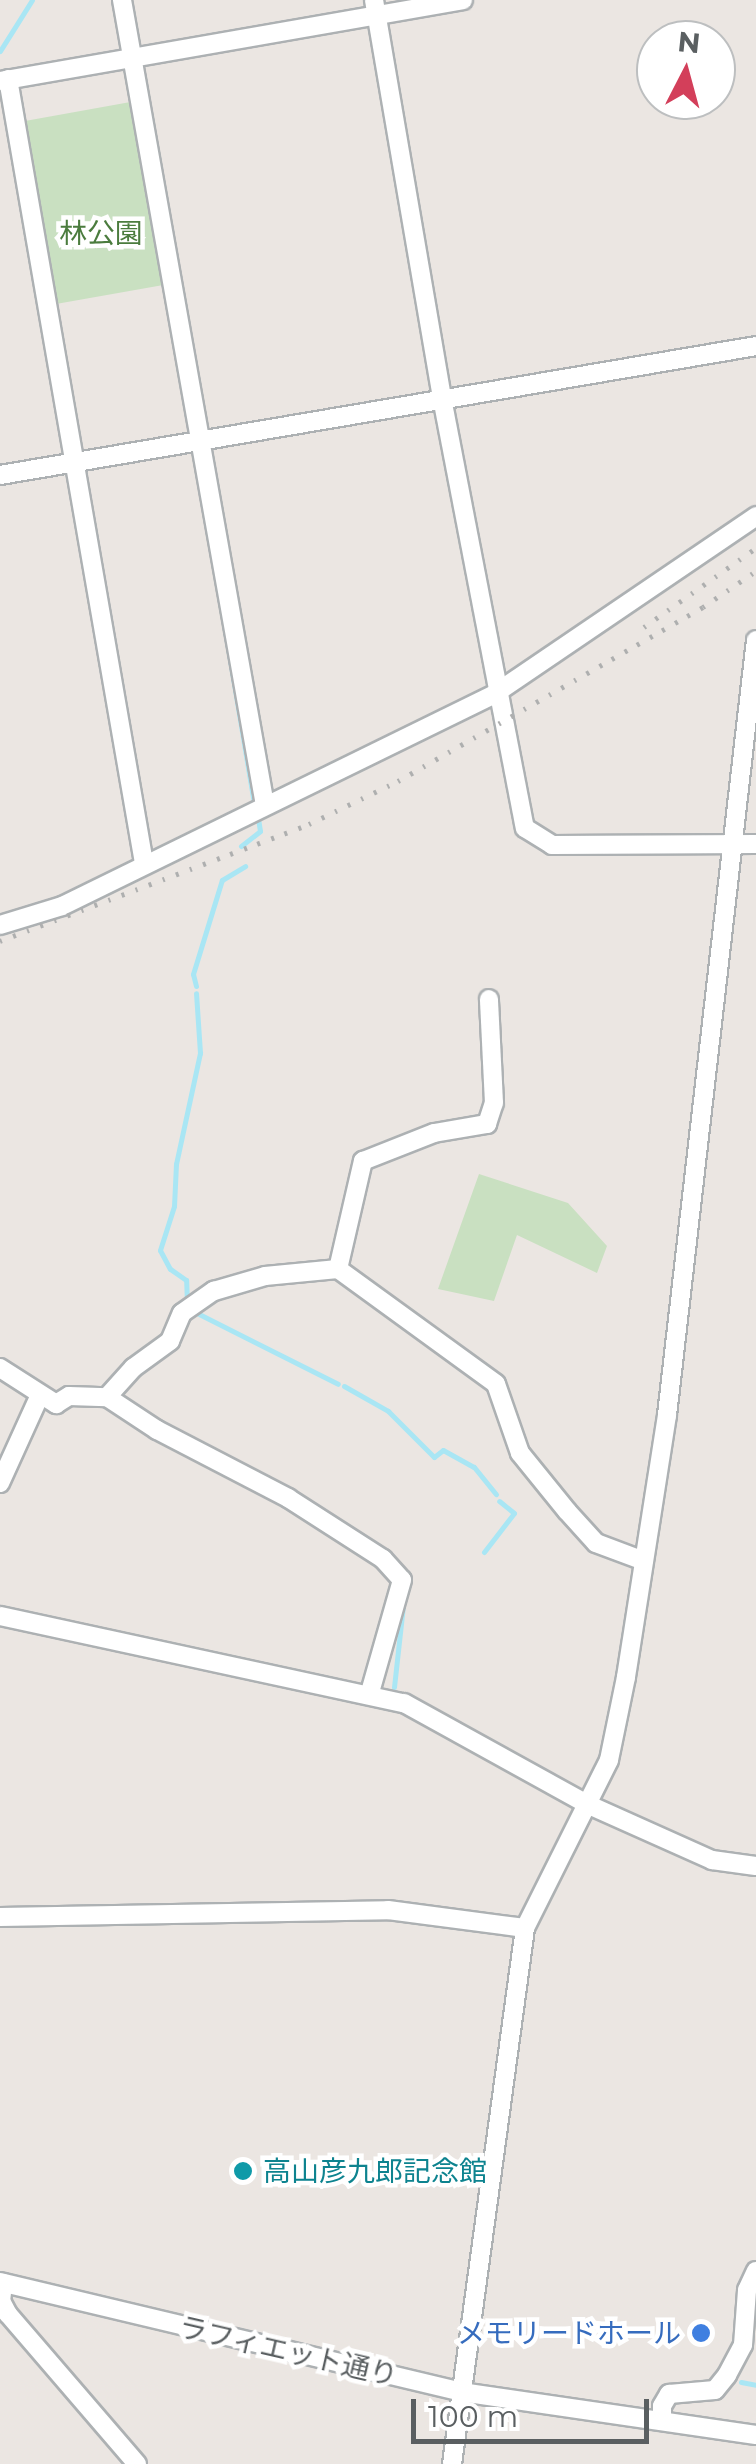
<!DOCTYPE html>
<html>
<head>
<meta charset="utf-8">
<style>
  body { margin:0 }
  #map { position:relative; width:756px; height:2464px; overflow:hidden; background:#ebe6e2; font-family:Montserrat,"Noto Sans JP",sans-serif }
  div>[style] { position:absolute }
  .green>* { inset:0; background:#c9e0c1 }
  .stream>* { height:5px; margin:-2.5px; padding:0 2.5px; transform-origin:2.5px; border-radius:2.5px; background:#a9e6f4 }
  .roads { filter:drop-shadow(2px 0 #adb1b3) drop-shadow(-2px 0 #adb1b3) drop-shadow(0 2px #adb1b3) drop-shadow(0 -2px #adb1b3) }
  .minor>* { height:18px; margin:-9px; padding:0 9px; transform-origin:9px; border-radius:9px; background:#fff }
  .rail>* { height:5px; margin-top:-2.5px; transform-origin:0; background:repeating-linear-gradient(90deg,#aeafaf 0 2.5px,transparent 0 14.5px) }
  .dots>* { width:28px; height:28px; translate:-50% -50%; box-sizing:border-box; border:5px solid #fff; border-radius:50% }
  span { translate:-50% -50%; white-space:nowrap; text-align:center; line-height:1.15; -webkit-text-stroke:9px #fff; paint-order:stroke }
  .park-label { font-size:28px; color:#4b7c3e }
  .culture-label { font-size:28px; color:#0d838f }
  .left { translate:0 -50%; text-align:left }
  .shop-label { font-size:28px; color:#366cbe }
  .right { translate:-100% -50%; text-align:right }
  .street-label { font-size:28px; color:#5a5f61 }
  .north { position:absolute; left:636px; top:20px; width:100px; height:100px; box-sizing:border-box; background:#fff; border:2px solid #bdbfc0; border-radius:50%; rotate:6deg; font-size:28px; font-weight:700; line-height:40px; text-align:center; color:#5a5f61 }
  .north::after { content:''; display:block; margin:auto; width:35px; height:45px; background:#d33f5a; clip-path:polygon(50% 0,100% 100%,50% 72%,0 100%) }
  .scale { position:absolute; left:411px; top:2399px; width:238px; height:45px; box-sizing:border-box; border:5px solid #5a5f61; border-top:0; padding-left:12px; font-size:30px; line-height:35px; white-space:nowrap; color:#5a5f61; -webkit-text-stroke:8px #fff; paint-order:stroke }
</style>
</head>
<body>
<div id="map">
  <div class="green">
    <i style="clip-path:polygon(136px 101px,169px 284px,56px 304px,25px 121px)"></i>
    <i style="clip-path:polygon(479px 1174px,568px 1203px,607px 1246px,597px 1273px,517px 1235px,494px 1301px,438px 1289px)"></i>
  </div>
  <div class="stream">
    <i style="left:0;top:51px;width:60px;rotate:-57.9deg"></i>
    <i style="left:224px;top:624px;width:181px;rotate:80.5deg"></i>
    <i style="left:241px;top:846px;width:24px;rotate:-38deg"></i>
    <i style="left:260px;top:831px;width:12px;rotate:-99deg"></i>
    <i style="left:196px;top:986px;width:12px;rotate:-104deg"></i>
    <i style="left:193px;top:974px;width:98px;rotate:-72.9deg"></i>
    <i style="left:222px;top:880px;width:27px;rotate:-31deg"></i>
    <i style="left:187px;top:1304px;width:24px;rotate:-92deg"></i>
    <i style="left:186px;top:1280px;width:19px;rotate:-145deg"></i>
    <i style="left:170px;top:1269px;width:21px;rotate:-118deg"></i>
    <i style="left:160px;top:1250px;width:46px;rotate:-72.3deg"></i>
    <i style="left:174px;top:1206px;width:42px;rotate:-87.3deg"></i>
    <i style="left:176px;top:1164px;width:114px;rotate:-77.8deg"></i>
    <i style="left:200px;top:1053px;width:60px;rotate:-93.8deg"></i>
    <i style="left:193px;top:1311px;width:162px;rotate:26.7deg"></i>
    <i style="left:344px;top:1386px;width:51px;rotate:29.6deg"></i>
    <i style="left:388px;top:1411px;width:65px;rotate:45deg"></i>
    <i style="left:434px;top:1457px;width:11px;rotate:-38deg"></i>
    <i style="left:443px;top:1450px;width:35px;rotate:29deg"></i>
    <i style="left:474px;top:1467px;width:35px;rotate:51deg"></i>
    <i style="left:484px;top:1552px;width:49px;rotate:-52.4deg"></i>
    <i style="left:514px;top:1513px;width:19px;rotate:-141deg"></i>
    <i style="left:394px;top:1687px;width:82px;rotate:-83.7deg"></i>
    <i style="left:741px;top:2382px;width:15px;rotate:11deg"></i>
  </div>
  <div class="roads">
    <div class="minor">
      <i style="left:122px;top:0;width:818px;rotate:79.93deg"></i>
      <i style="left:374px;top:0;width:404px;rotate:80.3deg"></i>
      <i style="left:442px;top:398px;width:438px;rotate:79.1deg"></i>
      <i style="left:525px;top:828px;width:32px;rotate:32deg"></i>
      <i style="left:552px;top:845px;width:204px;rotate:-0.3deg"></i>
      <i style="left:8px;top:79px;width:796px;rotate:80.16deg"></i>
      <i style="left:0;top:81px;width:470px;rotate:-9.9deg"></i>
      <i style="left:0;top:475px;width:767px;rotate:-9.68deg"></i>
      <i style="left:0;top:925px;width:65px;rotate:-17deg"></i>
      <i style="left:62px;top:906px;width:483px;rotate:-26.1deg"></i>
      <i style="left:496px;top:693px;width:315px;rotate:-34.2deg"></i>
      <i style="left:338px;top:1269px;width:111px;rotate:-77deg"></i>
      <i style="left:363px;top:1161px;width:76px;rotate:-21.5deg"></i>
      <i style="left:434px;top:1133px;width:54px;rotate:-9.6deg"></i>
      <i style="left:487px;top:1124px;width:22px;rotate:-72deg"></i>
      <i style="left:494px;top:1103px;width:104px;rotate:-92.8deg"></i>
      <i style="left:0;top:1368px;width:67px;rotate:32.7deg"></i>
      <i style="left:56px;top:1404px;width:15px;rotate:-32deg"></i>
      <i style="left:69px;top:1396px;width:38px;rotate:2deg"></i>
      <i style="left:107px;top:1397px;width:60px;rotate:33.4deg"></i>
      <i style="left:157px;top:1430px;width:148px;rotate:27.4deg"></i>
      <i style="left:288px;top:1498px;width:113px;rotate:32.7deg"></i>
      <i style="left:383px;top:1559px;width:28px;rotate:48deg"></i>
      <i style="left:402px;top:1580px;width:116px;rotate:105.9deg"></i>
      <i style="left:107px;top:1397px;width:39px;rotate:-48deg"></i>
      <i style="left:133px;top:1368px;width:46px;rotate:-36.1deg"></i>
      <i style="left:170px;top:1341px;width:30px;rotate:-67deg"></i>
      <i style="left:182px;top:1313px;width:39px;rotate:-35deg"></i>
      <i style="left:214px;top:1291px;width:53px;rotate:-16.4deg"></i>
      <i style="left:265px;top:1276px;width:73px;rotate:-5.5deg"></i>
      <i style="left:338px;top:1269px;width:195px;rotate:36deg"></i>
      <i style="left:496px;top:1384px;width:73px;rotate:70.8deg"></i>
      <i style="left:520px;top:1453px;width:75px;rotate:51deg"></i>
      <i style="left:567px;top:1511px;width:43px;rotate:47.8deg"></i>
      <i style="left:596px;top:1543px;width:51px;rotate:20.6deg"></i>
      <i style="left:0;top:1483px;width:97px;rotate:-65.6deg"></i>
      <i style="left:0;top:1616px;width:413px;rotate:12.2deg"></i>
      <i style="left:404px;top:1703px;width:211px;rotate:28.9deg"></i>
      <i style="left:589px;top:1805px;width:135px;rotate:24.1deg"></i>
      <i style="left:712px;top:1860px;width:44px;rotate:7.8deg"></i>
      <i style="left:0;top:1917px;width:388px;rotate:-1deg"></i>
      <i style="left:388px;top:1910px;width:138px;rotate:7.5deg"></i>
      <i style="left:0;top:2282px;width:474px;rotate:13.4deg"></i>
      <i style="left:461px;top:2392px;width:298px;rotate:8.3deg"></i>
      <i style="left:3px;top:2283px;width:18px;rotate:96deg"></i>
      <i style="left:1px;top:2301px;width:15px;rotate:62deg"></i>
      <i style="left:8px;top:2314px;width:198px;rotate:49.3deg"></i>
      <i style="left:662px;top:2421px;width:15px;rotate:-90deg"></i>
      <i style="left:662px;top:2406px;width:14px;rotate:-60deg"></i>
      <i style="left:669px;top:2394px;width:46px;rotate:-5deg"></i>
      <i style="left:715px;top:2390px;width:19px;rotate:-51deg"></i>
      <i style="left:727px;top:2375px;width:34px;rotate:-62deg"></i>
      <i style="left:743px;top:2345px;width:55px;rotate:-85.8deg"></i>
      <i style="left:747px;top:2290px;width:21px;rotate:-65deg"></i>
      <i style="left:452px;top:2464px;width:541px;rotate:-82.24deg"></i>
      <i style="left:525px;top:1928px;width:188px;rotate:-63.4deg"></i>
      <i style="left:609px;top:1760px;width:85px;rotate:-78.4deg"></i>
      <i style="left:626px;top:1677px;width:265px;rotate:-81.1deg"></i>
      <i style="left:667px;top:1415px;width:780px;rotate:-83.45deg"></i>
    </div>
  </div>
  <div class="rail">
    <i style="left:644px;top:627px;width:137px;rotate:-35.2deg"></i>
    <i style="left:0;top:941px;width:330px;rotate:-20.7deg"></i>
    <i style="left:309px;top:824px;width:99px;rotate:-25.8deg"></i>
    <i style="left:398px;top:781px;width:351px;rotate:-29.7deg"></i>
    <i style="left:703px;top:607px;width:64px;rotate:-34.2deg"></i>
  </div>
  <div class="dots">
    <i style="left:243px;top:2171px;background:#0f9aa8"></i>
    <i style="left:701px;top:2333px;background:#3f7fe0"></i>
  </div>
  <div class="park-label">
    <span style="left:101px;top:233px">林公園</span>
  </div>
  <div class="culture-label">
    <span class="left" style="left:263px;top:2171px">高山彦九郎記念館</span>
  </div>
  <div class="shop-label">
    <span class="right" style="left:681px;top:2333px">メモリードホール</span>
  </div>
  <div class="street-label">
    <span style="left:288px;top:2351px;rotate:13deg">ラフィエット通り</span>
  </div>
  <div class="north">N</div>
  <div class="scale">100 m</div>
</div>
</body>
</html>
